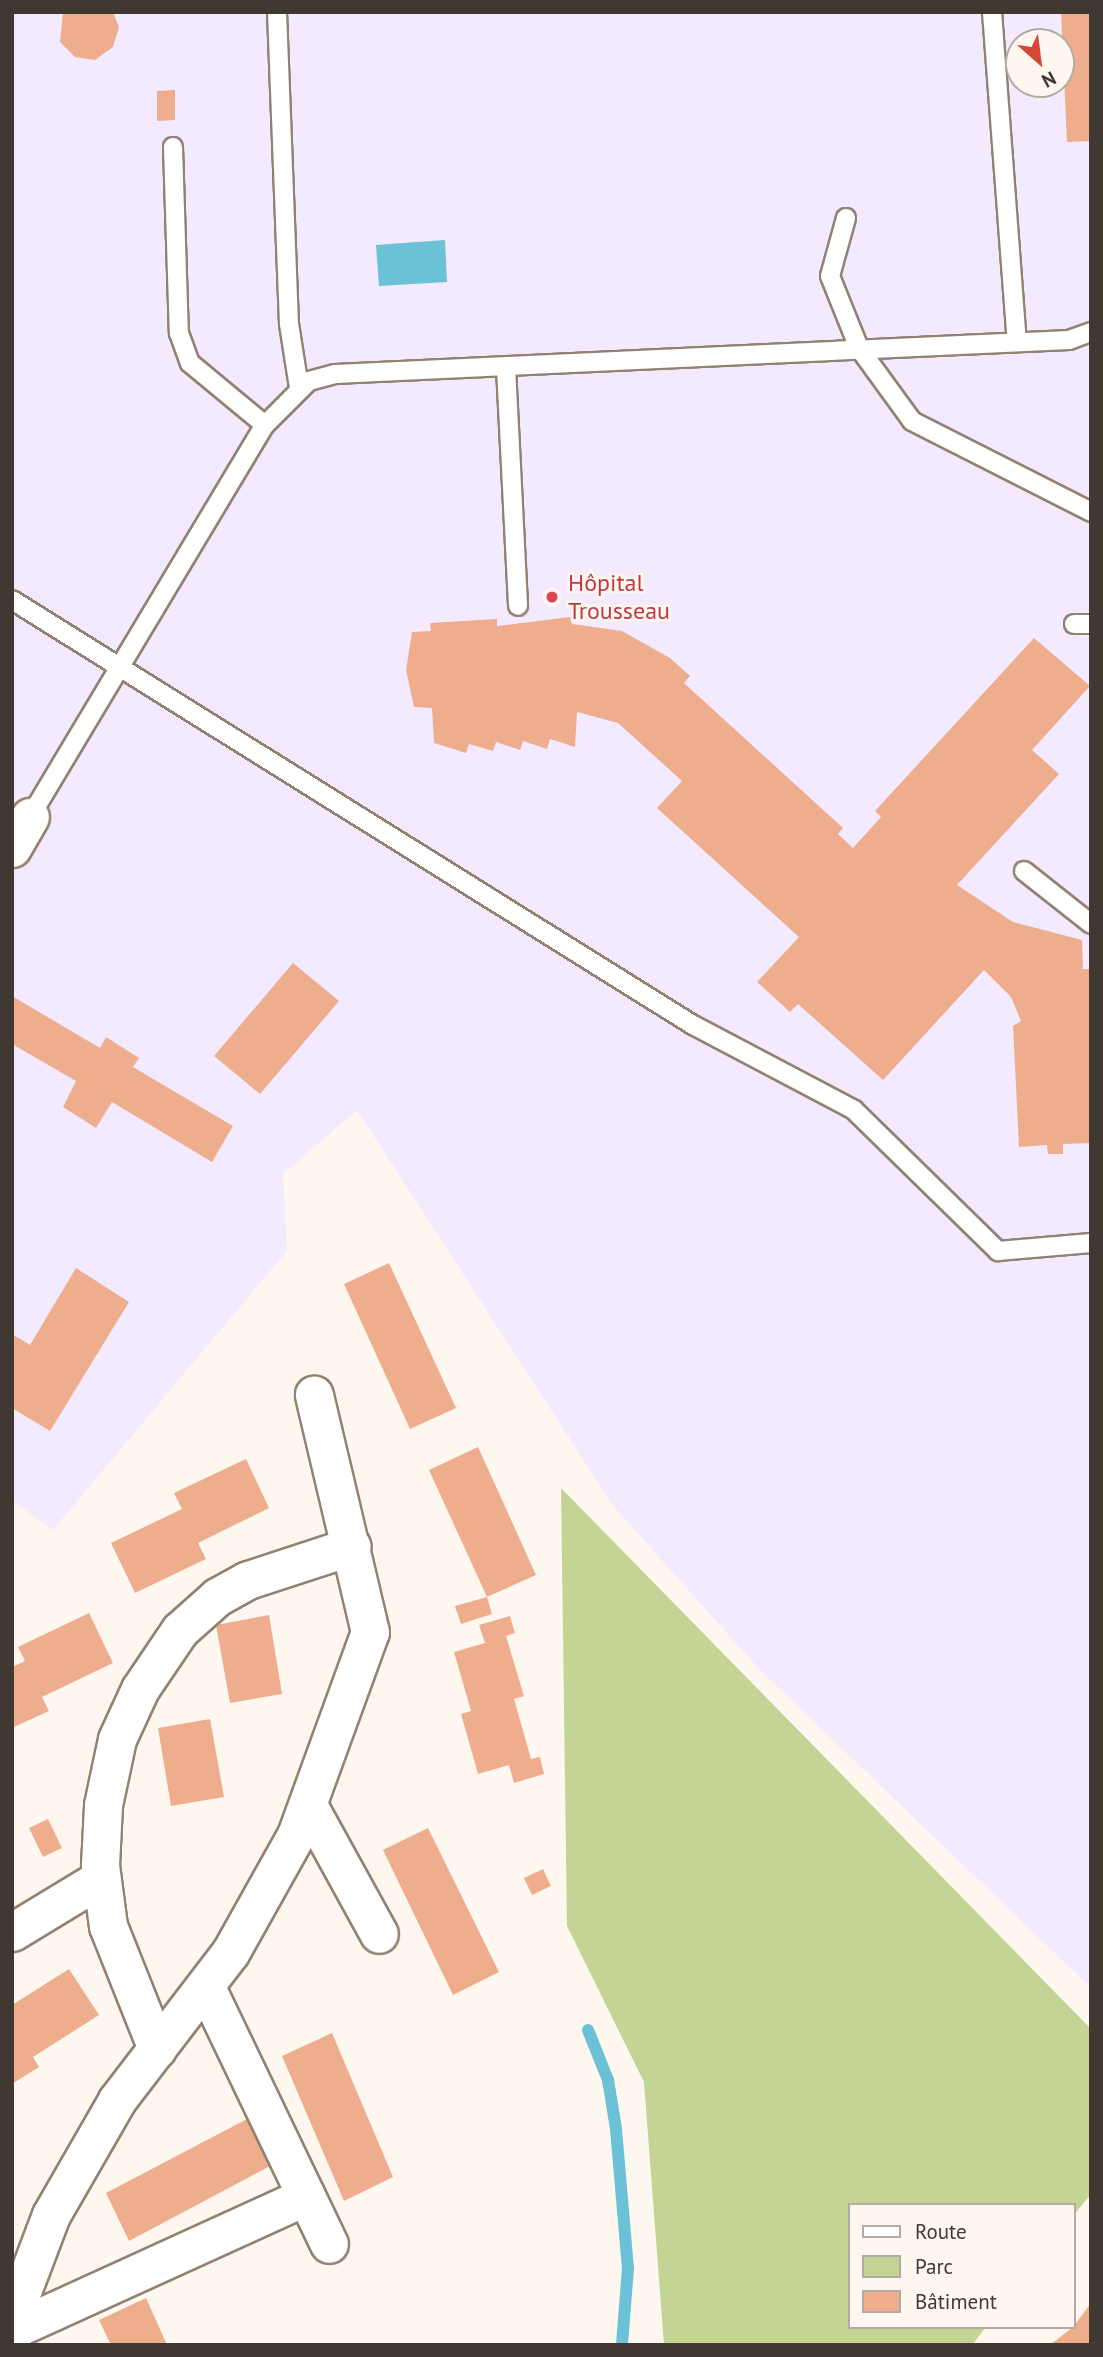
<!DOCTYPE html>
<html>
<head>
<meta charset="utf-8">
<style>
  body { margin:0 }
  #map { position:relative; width:1103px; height:2357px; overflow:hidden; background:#fef7f0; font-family:"PT Sans",sans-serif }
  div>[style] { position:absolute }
  .medical>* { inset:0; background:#f4eaff }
  .green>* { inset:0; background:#c3d494 }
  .water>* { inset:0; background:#6bc1d5 }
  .stream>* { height:12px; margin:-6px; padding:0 6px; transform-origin:6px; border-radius:6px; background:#6bc1d5 }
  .building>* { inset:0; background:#eeae8e }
  .roads { filter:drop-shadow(2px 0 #928272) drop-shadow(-2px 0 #928272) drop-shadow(0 2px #928272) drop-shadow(0 -2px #928272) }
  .lane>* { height:18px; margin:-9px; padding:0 9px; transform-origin:9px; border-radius:9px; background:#fff }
  .street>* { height:37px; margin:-18.5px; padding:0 18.5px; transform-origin:18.5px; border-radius:18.5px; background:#fff }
  .dots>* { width:19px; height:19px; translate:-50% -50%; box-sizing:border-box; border:4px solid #fef7f0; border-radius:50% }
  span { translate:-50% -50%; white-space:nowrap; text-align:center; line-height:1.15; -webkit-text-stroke:5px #fef7f0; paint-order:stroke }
  .health-label { font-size:24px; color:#be3a42 }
  .left { translate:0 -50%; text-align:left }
  .frame { position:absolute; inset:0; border:14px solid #403932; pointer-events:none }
  .legend { position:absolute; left:848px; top:2203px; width:228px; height:126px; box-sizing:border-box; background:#fef7f0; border:2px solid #b2aba4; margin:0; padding:9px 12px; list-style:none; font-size:21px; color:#403932 }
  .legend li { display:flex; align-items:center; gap:14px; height:35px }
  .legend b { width:35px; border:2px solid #b2aba4 }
  .north { position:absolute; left:1005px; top:28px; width:70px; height:70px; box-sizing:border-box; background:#fef7f0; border:2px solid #b2aba4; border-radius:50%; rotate:152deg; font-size:19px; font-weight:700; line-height:28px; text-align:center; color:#403932 }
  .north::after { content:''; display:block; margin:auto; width:24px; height:32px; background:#d54836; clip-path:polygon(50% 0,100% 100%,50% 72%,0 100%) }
</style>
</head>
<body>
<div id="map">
  <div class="medical">
    <i style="clip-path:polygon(evenodd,12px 12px,1091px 12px,1091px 1988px,759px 1669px,613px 1506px,357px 1110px,283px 1174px,287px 1251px,53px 1530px,12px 1501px,12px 12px,1019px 42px,1061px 42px,1061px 84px,1019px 84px,1019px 42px)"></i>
  </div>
  <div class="green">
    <i style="clip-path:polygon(561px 1488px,1091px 2029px,1091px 2194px,1073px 2216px,1073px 2205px,849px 2205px,849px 2327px,986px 2327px,972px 2345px,664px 2345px,644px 2082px,567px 1926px)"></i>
  </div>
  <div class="water">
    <i style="clip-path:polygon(445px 240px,447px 282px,379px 286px,376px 245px)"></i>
  </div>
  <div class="stream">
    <i style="left:588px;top:2030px;width:54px;rotate:68.2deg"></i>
    <i style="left:608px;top:2080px;width:50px;rotate:80.7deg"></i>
    <i style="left:616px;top:2129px;width:140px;rotate:85.1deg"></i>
    <i style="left:628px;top:2268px;width:77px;rotate:94.5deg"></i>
  </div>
  <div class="building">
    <i style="clip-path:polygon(63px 12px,113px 12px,119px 27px,113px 47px,95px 60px,75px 57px,60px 42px)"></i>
    <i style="clip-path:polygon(1061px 12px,1091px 12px,1091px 141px,1067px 142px)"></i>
    <i style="clip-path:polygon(175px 90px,175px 120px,157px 121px,157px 91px)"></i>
    <i style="clip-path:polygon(570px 617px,572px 624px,622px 631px,670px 658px,690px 676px,684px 683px,843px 828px,838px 834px,853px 848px,881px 817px,875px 811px,1034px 638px,1090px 686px,1032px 750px,1059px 774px,957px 885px,1013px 922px,1082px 940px,1083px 969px,1091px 969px,1091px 1143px,1063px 1144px,1063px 1154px,1048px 1154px,1047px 1145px,1019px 1147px,1013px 1026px,1021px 1021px,1011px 997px,984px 970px,883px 1080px,798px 1004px,790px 1012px,757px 982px,799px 937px,657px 808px,682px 781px,618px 723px,577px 712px,575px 747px,550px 739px,547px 749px,523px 741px,520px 750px,496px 742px,493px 751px,469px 744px,466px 753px,434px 743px,432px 708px,414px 707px,406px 670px,412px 632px,431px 631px,430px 623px,497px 619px,497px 626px)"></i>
    <i style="clip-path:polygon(293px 963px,339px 1001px,260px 1094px,214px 1056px)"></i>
    <i style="clip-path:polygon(12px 996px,100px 1048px,106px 1037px,139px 1058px,133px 1067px,233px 1126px,212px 1162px,112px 1102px,96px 1128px,63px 1107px,76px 1081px,12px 1044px)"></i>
    <i style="clip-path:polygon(389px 1263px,456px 1408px,410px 1429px,344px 1284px)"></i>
    <i style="clip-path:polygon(76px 1268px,129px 1302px,50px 1431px,12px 1408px,12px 1334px,30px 1345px)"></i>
    <i style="clip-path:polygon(478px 1447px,536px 1575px,487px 1597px,429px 1470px)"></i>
    <i style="clip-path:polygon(246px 1459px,269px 1508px,198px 1543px,206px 1559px,135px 1593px,111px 1543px,182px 1509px,174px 1493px)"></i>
    <i style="clip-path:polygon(487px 1597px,492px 1614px,461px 1624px,455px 1606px)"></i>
    <i style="clip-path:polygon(89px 1613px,113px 1663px,42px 1697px,49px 1711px,12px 1728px,12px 1667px,25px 1661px,18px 1647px)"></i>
    <i style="clip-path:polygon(269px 1615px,282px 1694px,230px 1703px,216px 1625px)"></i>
    <i style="clip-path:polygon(510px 1616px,515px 1633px,506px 1636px,524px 1696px,514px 1699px,531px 1759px,540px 1757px,544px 1774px,514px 1783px,509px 1765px,478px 1774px,461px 1714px,471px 1711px,454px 1652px,485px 1643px,479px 1625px)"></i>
    <i style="clip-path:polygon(210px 1719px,224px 1797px,171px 1806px,158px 1728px)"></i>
    <i style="clip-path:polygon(48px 1819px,62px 1848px,43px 1857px,29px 1828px)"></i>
    <i style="clip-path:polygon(428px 1828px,499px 1972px,453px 1995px,383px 1850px)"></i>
    <i style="clip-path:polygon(543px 1869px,551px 1886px,532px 1895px,524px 1878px)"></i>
    <i style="clip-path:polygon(69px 1969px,99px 2015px,33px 2057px,39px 2067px,12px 2084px,12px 2005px)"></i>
    <i style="clip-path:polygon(332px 2033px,393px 2177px,344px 2201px,282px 2056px)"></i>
    <i style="clip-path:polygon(247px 2119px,270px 2166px,129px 2241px,106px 2193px)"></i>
    <i style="clip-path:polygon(146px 2298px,167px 2345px,111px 2345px,99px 2320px)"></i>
    <i style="clip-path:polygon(1091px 2303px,1091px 2345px,1050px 2345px,1073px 2327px)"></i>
  </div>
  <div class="roads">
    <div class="lane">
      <i style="left:277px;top:12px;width:312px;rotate:87.8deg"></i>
      <i style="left:289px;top:324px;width:65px;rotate:81.1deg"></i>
      <i style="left:992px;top:12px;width:331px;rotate:85.7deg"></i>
      <i style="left:173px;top:147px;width:186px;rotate:88.2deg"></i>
      <i style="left:179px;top:333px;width:32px;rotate:70deg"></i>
      <i style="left:190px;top:363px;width:97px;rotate:39.6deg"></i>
      <i style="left:846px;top:218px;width:60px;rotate:105.4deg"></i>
      <i style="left:830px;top:276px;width:78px;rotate:68.1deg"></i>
      <i style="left:859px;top:348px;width:90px;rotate:54deg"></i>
      <i style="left:912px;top:421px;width:201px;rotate:26.9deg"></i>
      <i style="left:506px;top:368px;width:238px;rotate:87.1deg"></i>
      <i style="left:12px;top:600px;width:803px;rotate:31.97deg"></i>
      <i style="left:693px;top:1025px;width:182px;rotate:27.8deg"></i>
      <i style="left:854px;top:1110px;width:202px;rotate:44.4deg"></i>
      <i style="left:998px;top:1251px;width:93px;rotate:-4.9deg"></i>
      <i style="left:1074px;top:624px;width:17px"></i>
      <i style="left:30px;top:817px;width:457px;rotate:-59.1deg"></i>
      <i style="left:265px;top:425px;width:62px;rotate:-45deg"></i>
      <i style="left:309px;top:381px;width:27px;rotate:-15deg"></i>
      <i style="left:335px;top:374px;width:735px;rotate:-2.65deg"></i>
      <i style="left:1069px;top:340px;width:23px;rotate:-20deg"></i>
      <i style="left:1024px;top:871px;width:85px;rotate:38.3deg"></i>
    </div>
    <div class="street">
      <i style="left:12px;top:848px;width:36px;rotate:-60deg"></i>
      <i style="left:308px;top:1805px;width:147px;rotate:61.2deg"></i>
      <i style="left:12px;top:1932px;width:104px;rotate:-31.2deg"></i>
      <i style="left:157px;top:2049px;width:132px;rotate:-111.7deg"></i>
      <i style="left:108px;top:1926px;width:62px;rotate:-97.5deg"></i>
      <i style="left:100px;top:1865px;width:60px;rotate:-87.1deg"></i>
      <i style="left:103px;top:1805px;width:67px;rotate:-78deg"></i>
      <i style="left:117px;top:1739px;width:55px;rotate:-65.3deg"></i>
      <i style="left:140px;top:1689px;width:71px;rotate:-55.9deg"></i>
      <i style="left:180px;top:1630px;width:50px;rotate:-41.7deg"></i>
      <i style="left:217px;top:1597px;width:35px;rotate:-29deg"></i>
      <i style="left:248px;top:1580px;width:109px;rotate:-18.1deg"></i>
      <i style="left:306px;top:2196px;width:53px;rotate:64.4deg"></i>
      <i style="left:12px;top:2318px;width:110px;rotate:-69.3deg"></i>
      <i style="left:51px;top:2215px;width:133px;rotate:-60.1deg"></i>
      <i style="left:117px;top:2100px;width:185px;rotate:-52.5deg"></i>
      <i style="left:230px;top:1953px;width:135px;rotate:-60.8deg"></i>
      <i style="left:296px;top:1835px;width:216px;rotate:-70deg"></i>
      <i style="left:370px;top:1632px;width:244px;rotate:-103.3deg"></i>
      <i style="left:12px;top:2330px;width:323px;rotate:-24.5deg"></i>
      <i style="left:306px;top:2196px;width:232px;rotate:-115.6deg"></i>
    </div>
  </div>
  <div class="dots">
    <i style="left:552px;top:597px;background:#e0444e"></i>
  </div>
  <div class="health-label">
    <span class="left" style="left:568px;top:597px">Hôpital<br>Trousseau</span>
  </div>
  <div class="frame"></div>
  <ul class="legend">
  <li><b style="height:9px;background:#fff"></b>Route</li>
  <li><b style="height:19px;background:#c3d494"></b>Parc</li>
  <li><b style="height:19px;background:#eeae8e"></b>Bâtiment</li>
  </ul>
  <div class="north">N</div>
</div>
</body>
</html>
